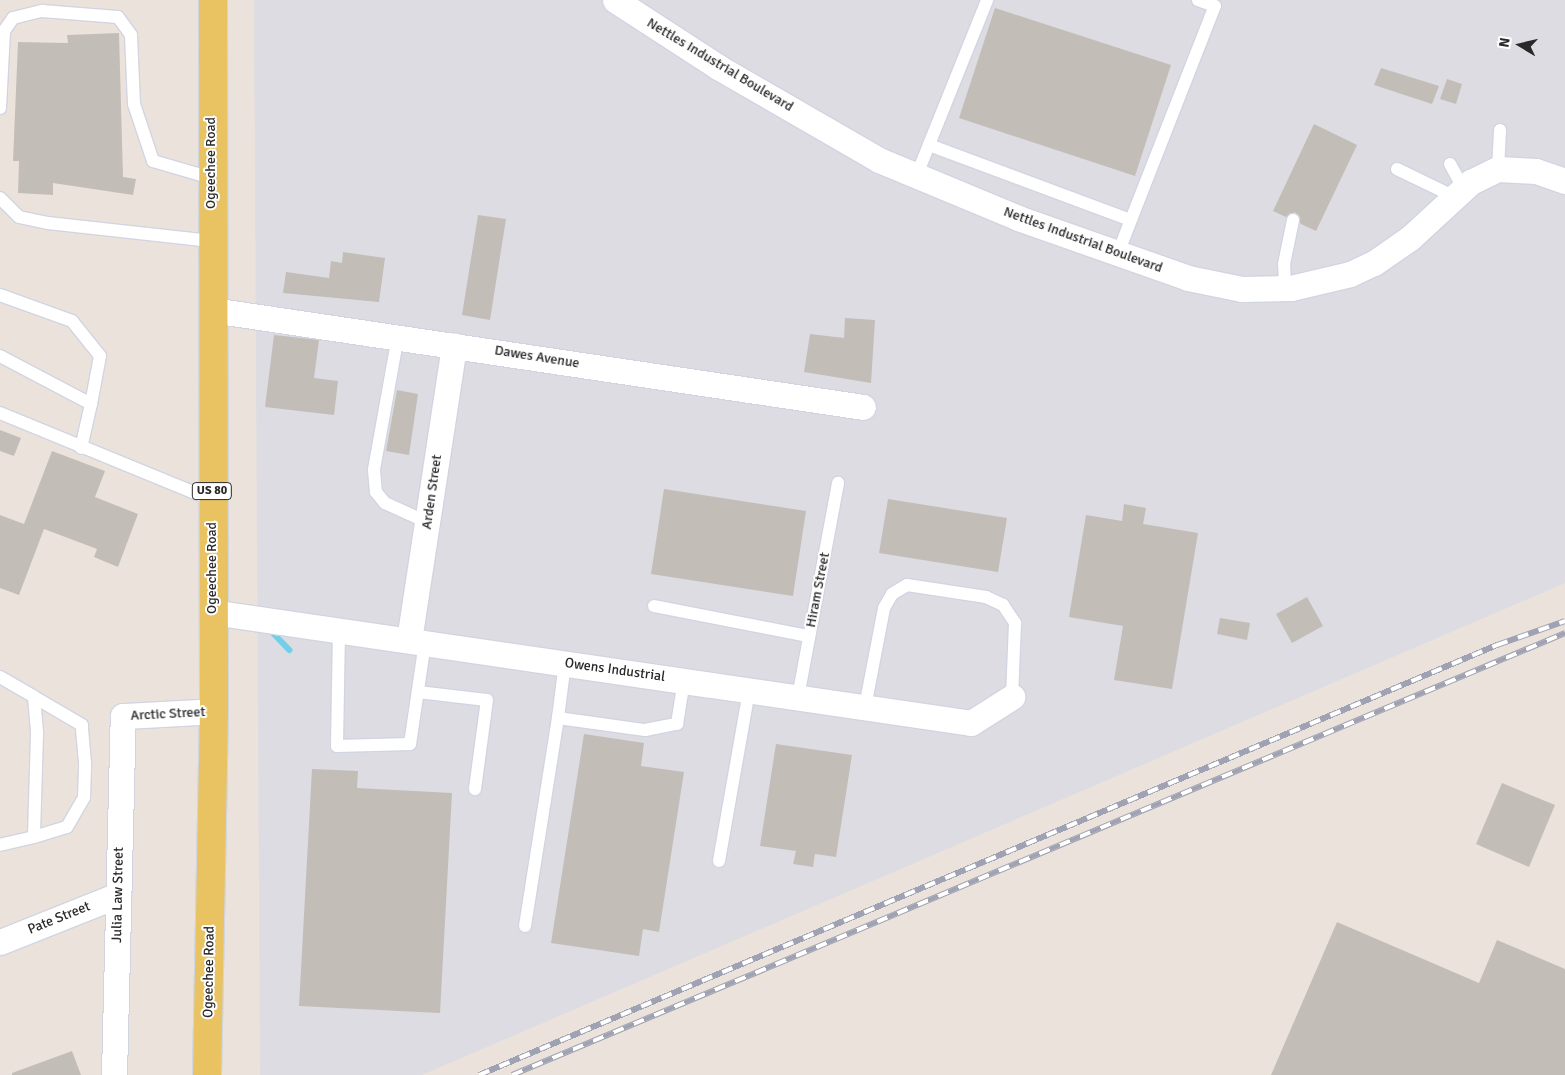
<!DOCTYPE html>
<html>
<head>
<meta charset="utf-8">
<style>
  body { margin:0 }
  #map { position:relative; width:1565px; height:1075px; overflow:hidden; background:#ebe3db; font-family:Signika,sans-serif }
  div>[style] { position:absolute }
  .industrial>* { inset:0; background:#dddce3 }
  .stream>* { height:6px; margin:-3px; padding:0 3px; transform-origin:3px; border-radius:3px; background:#73cfe8 }
  .building>* { inset:0; background:#c3bdb8 }
  .roads { filter:drop-shadow(1px 0 #d1d5e1) drop-shadow(-1px 0 #d1d5e1) drop-shadow(0 1px #d1d5e1) drop-shadow(0 -1px #d1d5e1) }
  .service>* { height:12px; margin:-6px; padding:0 6px; transform-origin:6px; border-radius:6px; background:#fff }
  .minor>* { height:25px; margin:-12.5px; padding:0 12.5px; transform-origin:12.5px; border-radius:12.5px; background:#fff }
  .primary>* { height:28px; margin:-14px; padding:0 14px; transform-origin:14px; border-radius:14px; background:#e9c262 }
  .rail>* { height:5.5px; margin-top:-2.75px; transform-origin:0; background:repeating-linear-gradient(90deg,#fff 0 11px,#9fa2b2 0 22px); box-sizing:border-box; border-block:1px solid #9fa2b2 }
  span { translate:-50% -50%; white-space:nowrap; text-align:center; line-height:1.15; -webkit-text-stroke:4px #fff; paint-order:stroke }
  .shield-label span { padding:1px 4px; background:#fff; border:1px solid; border-radius:4px; -webkit-text-stroke-width:0 }
  .shield-label { font-size:12px; color:#292929; font-weight:700 }
  .street-label { font-size:14px; color:#292929 }
  .north { position:absolute; left:1495px; top:20px; width:50px; height:50px; -webkit-text-stroke:4px #fff; paint-order:stroke; rotate:279deg; font-size:14px; font-weight:700; line-height:20px; text-align:center; color:#292929 }
  .north::after { content:''; display:block; margin:auto; width:18px; height:22px; background:#292929; clip-path:polygon(50% 0,100% 100%,50% 72%,0 100%) }
</style>
</head>
<body>
<div id="map">
  <div class="industrial">
    <i style="clip-path:polygon(254px 0,1565px 0,1565px 583px,422px 1075px,260px 1075px)"></i>
  </div>
  <div class="stream">
    <i style="left:270px;top:630px;width:28px;rotate:46deg"></i>
  </div>
  <div class="building">
    <i style="clip-path:polygon(995px 8px,1171px 65px,1135px 176px,959px 118px)"></i>
    <i style="clip-path:polygon(119px 33px,123px 177px,136px 179px,133px 195px,53px 183px,53px 195px,18px 193px,19px 161px,13px 161px,18px 42px,68px 43px,67px 35px)"></i>
    <i style="clip-path:polygon(1381px 68px,1439px 86px,1432px 104px,1374px 85px)"></i>
    <i style="clip-path:polygon(1447px 79px,1462px 84px,1456px 104px,1440px 99px)"></i>
    <i style="clip-path:polygon(1314px 124px,1357px 145px,1316px 231px,1301px 224px,1295px 212px,1286px 217px,1273px 211px)"></i>
    <i style="clip-path:polygon(478px 215px,506px 219px,490px 320px,462px 315px)"></i>
    <i style="clip-path:polygon(343px 252px,385px 258px,379px 302px,283px 293px,286px 272px,329px 278px,331px 261px,342px 263px)"></i>
    <i style="clip-path:polygon(845px 318px,875px 320px,871px 383px,804px 372px,810px 334px,844px 338px)"></i>
    <i style="clip-path:polygon(274px 335px,319px 340px,314px 378px,338px 381px,334px 415px,265px 407px)"></i>
    <i style="clip-path:polygon(397px 390px,418px 394px,409px 455px,386px 451px)"></i>
    <i style="clip-path:polygon(0 430px,21px 438px,14px 456px,0 451px)"></i>
    <i style="clip-path:polygon(52px 451px,105px 471px,95px 497px,138px 514px,118px 567px,94px 557px,97px 549px,44px 529px,19px 595px,0 588px,0 515px,24px 524px)"></i>
    <i style="clip-path:polygon(664px 489px,806px 511px,793px 596px,651px 574px)"></i>
    <i style="clip-path:polygon(888px 499px,1007px 518px,998px 572px,879px 553px)"></i>
    <i style="clip-path:polygon(1124px 504px,1146px 508px,1143px 524px,1198px 533px,1172px 689px,1114px 680px,1123px 626px,1069px 617px,1086px 515px,1122px 521px)"></i>
    <i style="clip-path:polygon(1307px 597px,1323px 626px,1292px 643px,1276px 614px)"></i>
    <i style="clip-path:polygon(1220px 618px,1250px 623px,1247px 640px,1217px 634px)"></i>
    <i style="clip-path:polygon(584px 734px,644px 743px,641px 766px,684px 772px,659px 932px,643px 929px,639px 956px,551px 943px)"></i>
    <i style="clip-path:polygon(776px 744px,852px 755px,836px 857px,815px 854px,813px 867px,793px 864px,796px 851px,760px 846px)"></i>
    <i style="clip-path:polygon(312px 769px,358px 771px,357px 788px,452px 793px,440px 1013px,299px 1006px)"></i>
    <i style="clip-path:polygon(1502px 783px,1555px 805px,1529px 867px,1476px 844px)"></i>
    <i style="clip-path:polygon(1337px 922px,1479px 983px,1497px 940px,1565px 969px,1565px 1075px,1271px 1075px)"></i>
    <i style="clip-path:polygon(72px 1051px,81px 1075px,12px 1075px,12px 1073px)"></i>
  </div>
  <div class="roads">
    <div class="service">
      <i style="left:0;top:108px;width:77px;rotate:-87deg"></i>
      <i style="left:4px;top:31px;width:16px;rotate:-55deg"></i>
      <i style="left:13px;top:18px;width:30px;rotate:-14deg"></i>
      <i style="left:42px;top:11px;width:76px;rotate:4.5deg"></i>
      <i style="left:118px;top:17px;width:22px;rotate:54deg"></i>
      <i style="left:131px;top:35px;width:69px;rotate:87.5deg"></i>
      <i style="left:134px;top:104px;width:60px;rotate:71.6deg"></i>
      <i style="left:153px;top:161px;width:60px;rotate:16.3deg"></i>
      <i style="left:929px;top:145px;width:215px;rotate:20.4deg"></i>
      <i style="left:1450px;top:164px;width:29px;rotate:61deg"></i>
      <i style="left:1397px;top:169px;width:64px;rotate:25.8deg"></i>
      <i style="left:1498px;top:169px;width:39px;rotate:-87deg"></i>
      <i style="left:916px;top:177px;width:191px;rotate:-68.1deg"></i>
      <i style="left:0;top:198px;width:27px;rotate:45deg"></i>
      <i style="left:19px;top:217px;width:30px;rotate:12deg"></i>
      <i style="left:48px;top:223px;width:164px;rotate:6.3deg"></i>
      <i style="left:1118px;top:253px;width:265px;rotate:-68.6deg"></i>
      <i style="left:1215px;top:6px;width:18px;rotate:-161deg"></i>
      <i style="left:1285px;top:288px;width:24px;rotate:-92deg"></i>
      <i style="left:1284px;top:264px;width:45px;rotate:-78.4deg"></i>
      <i style="left:0;top:295px;width:77px;rotate:19.9deg"></i>
      <i style="left:72px;top:321px;width:45px;rotate:51.3deg"></i>
      <i style="left:100px;top:356px;width:49px;rotate:100.6deg"></i>
      <i style="left:398px;top:336px;width:136px;rotate:100.2deg"></i>
      <i style="left:374px;top:470px;width:22px;rotate:85deg"></i>
      <i style="left:376px;top:492px;width:14px;rotate:51deg"></i>
      <i style="left:385px;top:503px;width:46px;rotate:24.3deg"></i>
      <i style="left:0;top:356px;width:103px;rotate:27.8deg"></i>
      <i style="left:91px;top:404px;width:45px;rotate:102.8deg"></i>
      <i style="left:0;top:413px;width:229px;rotate:22.3deg"></i>
      <i style="left:654px;top:606px;width:158px;rotate:11deg"></i>
      <i style="left:339px;top:630px;width:116px;rotate:91deg"></i>
      <i style="left:337px;top:746px;width:73px;rotate:-1.6deg"></i>
      <i style="left:410px;top:744px;width:103px;rotate:-81.6deg"></i>
      <i style="left:565px;top:663px;width:55px;rotate:97.3deg"></i>
      <i style="left:558px;top:718px;width:88px;rotate:7.9deg"></i>
      <i style="left:645px;top:730px;width:33px;rotate:-11deg"></i>
      <i style="left:677px;top:724px;width:44px;rotate:-80.8deg"></i>
      <i style="left:0;top:677px;width:39px;rotate:30deg"></i>
      <i style="left:34px;top:697px;width:37px;rotate:85deg"></i>
      <i style="left:37px;top:734px;width:103px;rotate:91.7deg"></i>
      <i style="left:34px;top:837px;width:35px;rotate:167deg"></i>
      <i style="left:418px;top:692px;width:69px;rotate:6.6deg"></i>
      <i style="left:487px;top:700px;width:90px;rotate:97.7deg"></i>
      <i style="left:798px;top:697px;width:218px;rotate:-79.4deg"></i>
      <i style="left:865px;top:707px;width:101px;rotate:-79.1deg"></i>
      <i style="left:884px;top:608px;width:16px;rotate:-60deg"></i>
      <i style="left:892px;top:594px;width:17px;rotate:-31deg"></i>
      <i style="left:907px;top:585px;width:80px;rotate:8.6deg"></i>
      <i style="left:986px;top:597px;width:19px;rotate:25deg"></i>
      <i style="left:1003px;top:605px;width:22px;rotate:56deg"></i>
      <i style="left:1015px;top:623px;width:74px;rotate:92.3deg"></i>
      <i style="left:34px;top:837px;width:34px;rotate:-17deg"></i>
      <i style="left:67px;top:827px;width:34px;rotate:-60deg"></i>
      <i style="left:84px;top:797px;width:34px;rotate:-88deg"></i>
      <i style="left:85px;top:763px;width:38px;rotate:-95deg"></i>
      <i style="left:82px;top:725px;width:56px;rotate:-149.7deg"></i>
      <i style="left:719px;top:861px;width:174px;rotate:-80deg"></i>
      <i style="left:525px;top:926px;width:211px;rotate:-81deg"></i>
    </div>
    <div class="minor">
      <i style="left:615px;top:0;width:123px;rotate:33deg"></i>
      <i style="left:718px;top:67px;width:186px;rotate:30deg"></i>
      <i style="left:879px;top:160px;width:151px;rotate:22.6deg"></i>
      <i style="left:1018px;top:218px;width:180px;rotate:19.4deg"></i>
      <i style="left:1188px;top:278px;width:55px;rotate:11.5deg"></i>
      <i style="left:1242px;top:289px;width:49px;rotate:-1.2deg"></i>
      <i style="left:1291px;top:288px;width:61px;rotate:-13.3deg"></i>
      <i style="left:1350px;top:274px;width:26px;rotate:-25deg"></i>
      <i style="left:1374px;top:263px;width:44px;rotate:-34.8deg"></i>
      <i style="left:1410px;top:238px;width:83px;rotate:-42.6deg"></i>
      <i style="left:1471px;top:182px;width:30px;rotate:-26deg"></i>
      <i style="left:1498px;top:169px;width:38px;rotate:3deg"></i>
      <i style="left:1536px;top:171px;width:31px;rotate:19deg"></i>
      <i style="left:212px;top:310px;width:658px;rotate:8.47deg"></i>
      <i style="left:212px;top:612px;width:767px;rotate:8.32deg"></i>
      <i style="left:971px;top:723px;width:49px;rotate:-32.4deg"></i>
      <i style="left:409px;top:640px;width:298px;rotate:-81.3deg"></i>
      <i style="left:0;top:942px;width:127px;rotate:-21.7deg"></i>
      <i style="left:114px;top:1075px;width:359px;rotate:-88.6deg"></i>
      <i style="left:123px;top:716px;width:91px;rotate:-3.1deg"></i>
    </div>
    <div class="primary">
      <i style="left:207px;top:1075px;width:364px;rotate:-88.9deg"></i>
      <i style="left:214px;top:711px;width:711px;rotate:-90.08deg"></i>
    </div>
  </div>
  <div class="rail">
    <i style="left:479px;top:1075px;width:1105px;rotate:-22.9deg"></i>
    <i style="left:1497px;top:645px;width:72px;rotate:-19.4deg"></i>
    <i style="left:512px;top:1075px;width:1142px;rotate:-22.77deg"></i>
  </div>
  <div class="shield-label">
    <span style="left:212px;top:491px">US 80</span>
  </div>
  <div class="street-label">
    <span style="left:720px;top:65px;rotate:31deg">Nettles Industrial Boulevard</span>
    <span style="left:211px;top:163px;rotate:-90deg">Ogeechee Road</span>
    <span style="left:1083px;top:240px;rotate:20deg">Nettles Industrial Boulevard</span>
    <span style="left:537px;top:357px;rotate:9deg">Dawes Avenue</span>
    <span style="left:432px;top:492px;rotate:-82deg">Arden Street</span>
    <span style="left:212px;top:568px;rotate:-90deg">Ogeechee Road</span>
    <span style="left:818px;top:590px;rotate:-79deg">Hiram Street</span>
    <span style="left:615px;top:670px;rotate:8deg">Owens Industrial</span>
    <span style="left:168px;top:714px;rotate:-3deg">Arctic Street</span>
    <span style="left:118px;top:895px;rotate:-89deg">Julia Law Street</span>
    <span style="left:59px;top:918px;rotate:-22deg">Pate Street</span>
    <span style="left:209px;top:972px;rotate:-89deg">Ogeechee Road</span>
  </div>
  <div class="north">N</div>
</div>
</body>
</html>
